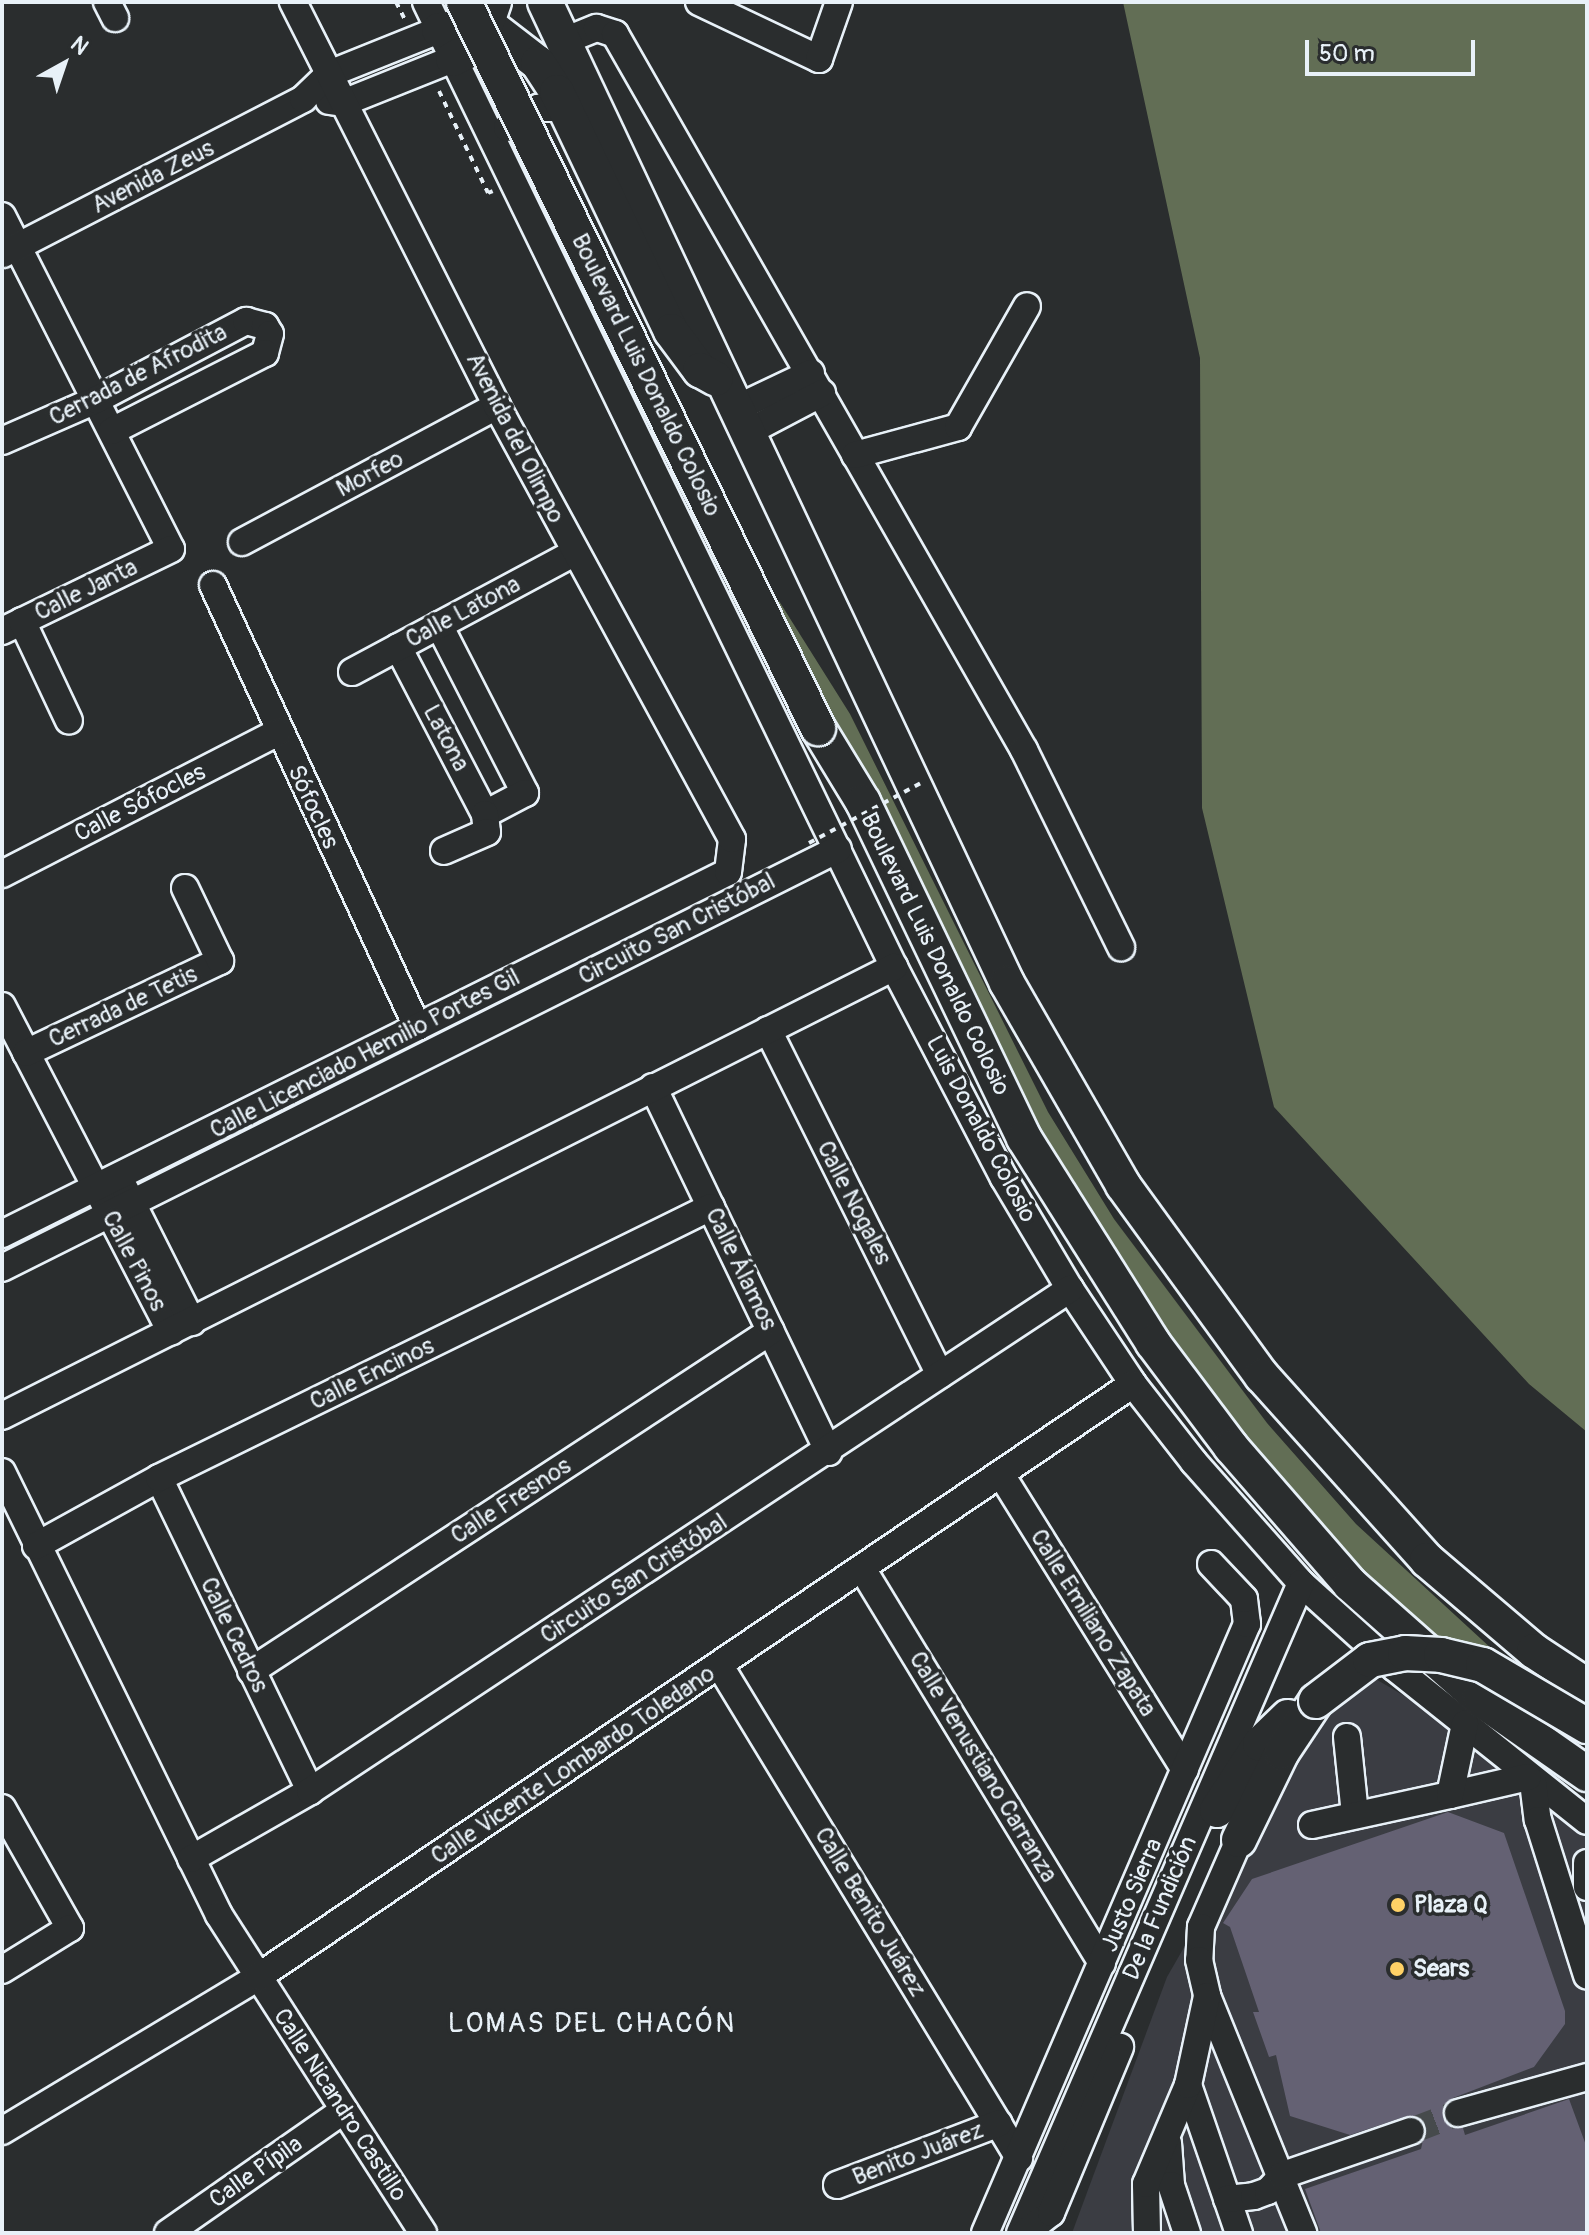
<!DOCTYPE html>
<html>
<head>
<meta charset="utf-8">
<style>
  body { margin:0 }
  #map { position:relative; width:1589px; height:2235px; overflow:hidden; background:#2a2d2e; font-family:Pangolin,sans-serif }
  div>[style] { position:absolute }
  .built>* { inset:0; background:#3b3d43 }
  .green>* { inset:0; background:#626e55 }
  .building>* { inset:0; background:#646173 }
  .minor-tunnel>* { height:26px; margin-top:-13px; transform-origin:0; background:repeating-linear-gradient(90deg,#464a4c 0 26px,transparent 0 39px) }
  .path>* { height:4px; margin-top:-2px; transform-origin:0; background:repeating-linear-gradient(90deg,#e8f1f8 0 6px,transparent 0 12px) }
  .roads { filter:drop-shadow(2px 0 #e8f1f8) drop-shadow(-2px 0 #e8f1f8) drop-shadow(0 2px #e8f1f8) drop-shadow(0 -2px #e8f1f8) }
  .minor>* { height:26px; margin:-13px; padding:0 13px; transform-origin:13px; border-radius:13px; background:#2a2d2e }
  .major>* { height:34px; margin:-17px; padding:0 17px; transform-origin:17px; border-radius:17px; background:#2a2d2e }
  .path-bridge>* { height:4px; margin-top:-2px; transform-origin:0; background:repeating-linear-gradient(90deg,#e8f1f8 0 6px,transparent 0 12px) }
  .bridges { filter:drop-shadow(2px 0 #e8f1f8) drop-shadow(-2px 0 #e8f1f8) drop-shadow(0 2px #e8f1f8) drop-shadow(0 -2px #e8f1f8) }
  .major-bridge>* { height:34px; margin:-17px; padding:0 17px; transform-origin:17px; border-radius:17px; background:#2a2d2e }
  .dots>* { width:22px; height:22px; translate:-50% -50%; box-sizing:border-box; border:4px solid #2a2d2e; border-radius:50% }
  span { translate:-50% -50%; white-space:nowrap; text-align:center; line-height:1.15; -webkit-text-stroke:7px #2a2d2e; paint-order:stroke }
  .street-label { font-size:24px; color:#e8f1f8 }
  .poi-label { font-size:24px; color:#e8f1f8; font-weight:700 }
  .left { translate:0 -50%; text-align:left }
  .quarter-label { font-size:28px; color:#e8f1f8; letter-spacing:2px }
  .frame { position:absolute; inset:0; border:4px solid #e8f1f8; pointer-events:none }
  .north { position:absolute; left:24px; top:24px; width:80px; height:80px; -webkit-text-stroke:6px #2a2d2e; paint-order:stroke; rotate:40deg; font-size:22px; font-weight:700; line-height:32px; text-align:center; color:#e8f1f8 }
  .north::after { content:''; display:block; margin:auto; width:28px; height:36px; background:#e8f1f8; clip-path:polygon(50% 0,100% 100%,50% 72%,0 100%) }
  .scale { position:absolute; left:1305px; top:40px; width:170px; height:36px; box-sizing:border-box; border:4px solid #e8f1f8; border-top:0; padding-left:10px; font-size:24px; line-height:28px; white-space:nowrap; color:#e8f1f8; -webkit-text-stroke:6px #2a2d2e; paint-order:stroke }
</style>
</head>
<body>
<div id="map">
  <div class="built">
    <i style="clip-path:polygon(1367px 1674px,1415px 1702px,1587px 1834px,1587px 2233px,1072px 2233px,1167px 1977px,1325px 1702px)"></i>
  </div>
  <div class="green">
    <i style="clip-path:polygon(1123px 2px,1587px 2px,1587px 1432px,1529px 1384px,1274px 1107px,1202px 808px,1200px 358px)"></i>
    <i style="clip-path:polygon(779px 601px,850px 714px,1048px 1112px,1114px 1219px,1267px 1423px,1356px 1524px,1493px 1650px,1432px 1637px,1342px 1555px,1154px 1329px,1028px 1123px,775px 605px)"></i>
  </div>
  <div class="building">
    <i style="clip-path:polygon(1448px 1812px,1504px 1833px,1565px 2011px,1565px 2024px,1534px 2067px,1453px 2098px,1443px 2108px,1443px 2118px,1453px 2128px,1463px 2128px,1465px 2135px,1569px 2099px,1587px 2148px,1587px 2233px,1321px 2233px,1305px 2189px,1421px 2149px,1426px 2127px,1421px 2118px,1407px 2116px,1350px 2135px,1290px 2116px,1276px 2055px,1269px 2057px,1253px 2012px,1259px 2012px,1230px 1927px,1223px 1923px,1252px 1879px)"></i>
  </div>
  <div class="minor-tunnel">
    <i style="left:1411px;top:2131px;width:50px;rotate:-21deg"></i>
  </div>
  <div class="path">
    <i style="left:396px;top:2px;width:18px;rotate:63deg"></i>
    <i style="left:439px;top:91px;width:113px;rotate:64.3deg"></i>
    <i style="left:488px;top:193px;width:5px;rotate:-22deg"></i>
  </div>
  <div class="roads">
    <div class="minor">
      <i style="left:107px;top:2px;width:18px;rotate:63deg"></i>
      <i style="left:426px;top:2px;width:1072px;rotate:64.13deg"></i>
      <i style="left:894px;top:967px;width:238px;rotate:62.5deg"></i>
      <i style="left:1004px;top:1178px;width:129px;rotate:59.3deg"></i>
      <i style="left:1070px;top:1289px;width:114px;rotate:56.4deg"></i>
      <i style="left:1133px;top:1384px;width:99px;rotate:52deg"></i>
      <i style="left:1194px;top:1462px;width:162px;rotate:48.5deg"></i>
      <i style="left:1301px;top:1583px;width:125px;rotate:42.1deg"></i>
      <i style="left:1394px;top:1667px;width:247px;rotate:38.6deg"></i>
      <i style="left:699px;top:2px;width:133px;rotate:25.4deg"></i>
      <i style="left:819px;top:59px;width:60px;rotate:-70.7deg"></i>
      <i style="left:564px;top:41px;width:35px;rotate:-22deg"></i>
      <i style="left:597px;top:28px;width:19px;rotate:18deg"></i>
      <i style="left:615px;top:34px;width:825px;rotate:60.26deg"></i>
      <i style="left:1024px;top:750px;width:220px;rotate:63.8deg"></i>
      <i style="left:329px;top:101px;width:14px;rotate:8deg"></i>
      <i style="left:343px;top:103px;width:118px;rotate:-21.8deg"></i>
      <i style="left:507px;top:128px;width:37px;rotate:-33deg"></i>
      <i style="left:538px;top:108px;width:27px"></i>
      <i style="left:2px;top:216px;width:373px;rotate:63.1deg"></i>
      <i style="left:171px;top:549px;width:188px;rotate:154.1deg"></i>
      <i style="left:3px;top:254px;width:338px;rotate:-27.3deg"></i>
      <i style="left:303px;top:99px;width:36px;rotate:-44deg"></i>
      <i style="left:329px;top:74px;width:118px;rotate:-21.8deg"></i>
      <i style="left:735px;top:409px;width:84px;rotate:-25.3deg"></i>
      <i style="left:746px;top:433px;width:86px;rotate:-27.8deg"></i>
      <i style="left:2px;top:441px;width:103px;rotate:-23.6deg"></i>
      <i style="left:96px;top:400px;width:170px;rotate:-27.8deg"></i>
      <i style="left:246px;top:321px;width:20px;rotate:15deg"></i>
      <i style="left:265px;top:326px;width:9px;rotate:58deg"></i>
      <i style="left:270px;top:334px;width:20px;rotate:105deg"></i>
      <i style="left:265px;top:353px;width:172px;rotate:153deg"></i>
      <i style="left:855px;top:455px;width:107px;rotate:-15.2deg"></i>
      <i style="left:958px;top:427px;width:139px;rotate:-60.3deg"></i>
      <i style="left:242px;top:542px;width:289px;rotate:-28.1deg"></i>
      <i style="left:213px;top:585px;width:487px;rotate:65.2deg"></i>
      <i style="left:22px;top:621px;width:110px;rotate:64.8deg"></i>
      <i style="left:439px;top:625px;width:189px;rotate:62.9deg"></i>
      <i style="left:525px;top:793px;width:45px;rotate:152.3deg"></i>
      <i style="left:398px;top:647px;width:188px;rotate:62.5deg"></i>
      <i style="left:485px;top:814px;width:18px;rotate:84deg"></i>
      <i style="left:487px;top:832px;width:47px;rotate:156.2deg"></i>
      <i style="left:352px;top:672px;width:252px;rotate:-28.2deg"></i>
      <i style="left:2px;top:874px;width:310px;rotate:-27.2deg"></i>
      <i style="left:2px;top:1006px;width:367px;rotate:62.6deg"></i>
      <i style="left:768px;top:1030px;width:385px;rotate:63.5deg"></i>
      <i style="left:26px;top:1053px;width:215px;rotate:-25.4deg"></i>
      <i style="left:220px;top:961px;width:81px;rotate:-115.6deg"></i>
      <i style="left:653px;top:1087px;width:405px;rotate:64.3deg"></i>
      <i style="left:125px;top:1189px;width:149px;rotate:63.3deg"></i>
      <i style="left:2px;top:1234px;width:811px;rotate:-26.5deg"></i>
      <i style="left:728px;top:872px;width:33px;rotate:-83deg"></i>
      <i style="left:732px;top:839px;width:493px;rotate:-118.5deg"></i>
      <i style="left:497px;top:406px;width:453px;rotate:-116.8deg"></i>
      <i style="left:2px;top:1268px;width:935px;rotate:-26.62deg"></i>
      <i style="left:2px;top:1416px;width:999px;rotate:-26.72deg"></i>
      <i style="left:2px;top:1472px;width:493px;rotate:63.9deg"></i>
      <i style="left:219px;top:1915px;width:378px;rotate:57.3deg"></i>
      <i style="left:1002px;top:1476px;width:346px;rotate:58.1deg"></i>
      <i style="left:159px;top:1478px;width:348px;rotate:64.2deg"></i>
      <i style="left:36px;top:1546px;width:141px;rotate:-28.9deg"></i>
      <i style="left:159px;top:1478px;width:615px;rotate:-26.15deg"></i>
      <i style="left:863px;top:1570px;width:460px;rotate:58.7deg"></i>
      <i style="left:720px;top:1666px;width:576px;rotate:58.71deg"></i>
      <i style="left:251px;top:1671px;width:621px;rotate:-33.18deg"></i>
      <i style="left:1347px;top:1737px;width:78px;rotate:84.1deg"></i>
      <i style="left:1533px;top:1782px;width:38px;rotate:83deg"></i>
      <i style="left:1538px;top:1820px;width:163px;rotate:72.5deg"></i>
      <i style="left:1450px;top:1795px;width:80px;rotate:-13deg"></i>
      <i style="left:2px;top:1808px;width:138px;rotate:60.5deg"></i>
      <i style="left:70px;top:1928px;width:80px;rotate:148.3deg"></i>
      <i style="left:1312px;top:1825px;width:141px;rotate:-12.3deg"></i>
      <i style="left:1450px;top:1795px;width:73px;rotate:-78.1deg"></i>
      <i style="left:1239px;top:1840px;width:95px;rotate:113.6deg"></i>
      <i style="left:1201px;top:1927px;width:33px;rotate:93deg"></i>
      <i style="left:1199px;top:1960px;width:37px;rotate:77deg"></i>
      <i style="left:1207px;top:1996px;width:256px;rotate:67.9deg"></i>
      <i style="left:191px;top:1859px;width:137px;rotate:-29.7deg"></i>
      <i style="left:310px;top:1791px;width:911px;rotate:-33.45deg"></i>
      <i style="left:1587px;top:1863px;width:24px;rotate:90deg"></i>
      <i style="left:1188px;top:2085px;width:157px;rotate:71deg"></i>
      <i style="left:1458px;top:2113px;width:134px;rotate:-15.6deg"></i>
      <i style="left:2px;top:2131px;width:299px;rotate:-31deg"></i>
      <i style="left:258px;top:1977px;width:1057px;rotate:-34.13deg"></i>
      <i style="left:1168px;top:2143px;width:42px;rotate:85.9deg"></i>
      <i style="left:1171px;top:2185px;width:51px;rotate:71.6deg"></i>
      <i style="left:837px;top:2185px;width:173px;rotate:-20.9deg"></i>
      <i style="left:1227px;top:2199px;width:27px;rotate:-6deg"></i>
      <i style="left:1254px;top:2196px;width:15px;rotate:-20deg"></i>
      <i style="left:1268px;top:2191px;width:22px;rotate:-47deg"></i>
      <i style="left:1283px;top:2175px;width:135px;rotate:-19deg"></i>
      <i style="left:168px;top:2233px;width:213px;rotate:-34.9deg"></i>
      <i style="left:985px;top:2233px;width:663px;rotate:-66.72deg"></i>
      <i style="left:1247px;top:1624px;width:25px;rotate:-97deg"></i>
      <i style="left:1244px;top:1599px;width:48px;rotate:-133.3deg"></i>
      <i style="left:1020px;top:2233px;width:708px;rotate:-66.62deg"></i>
      <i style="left:1025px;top:2233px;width:33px;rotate:-38deg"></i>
      <i style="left:1051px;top:2213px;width:180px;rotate:-67.4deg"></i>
      <i style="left:1147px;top:2233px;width:49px;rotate:-91.2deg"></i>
      <i style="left:1146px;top:2184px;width:108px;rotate:-67deg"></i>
      <i style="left:1188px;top:2085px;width:91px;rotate:-77.9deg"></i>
    </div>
    <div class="major">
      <i style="left:545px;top:2px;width:1084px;rotate:64.78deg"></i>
      <i style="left:1007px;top:983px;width:233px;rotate:60.1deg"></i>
      <i style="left:1123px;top:1185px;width:236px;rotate:54deg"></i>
      <i style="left:1262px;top:1376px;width:247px;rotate:48.1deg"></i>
      <i style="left:1427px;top:1560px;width:140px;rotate:40.4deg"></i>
      <i style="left:1534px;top:1651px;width:64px;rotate:33.4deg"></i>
      <i style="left:439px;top:30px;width:35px;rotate:-7deg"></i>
      <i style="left:474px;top:26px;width:21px;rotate:11deg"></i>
      <i style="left:495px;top:30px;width:54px;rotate:37.5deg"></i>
      <i style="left:538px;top:63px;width:35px;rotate:57deg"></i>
      <i style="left:557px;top:92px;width:265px;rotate:64.5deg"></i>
      <i style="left:671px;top:331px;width:49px;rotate:53.4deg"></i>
      <i style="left:700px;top:370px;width:18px;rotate:29deg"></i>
      <i style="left:453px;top:59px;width:30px;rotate:-28deg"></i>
      <i style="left:479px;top:45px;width:46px;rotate:-70.8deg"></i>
      <i style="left:818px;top:728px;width:87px;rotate:58.7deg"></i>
      <i style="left:863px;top:802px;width:373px;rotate:64.4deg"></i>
      <i style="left:1024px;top:1138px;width:242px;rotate:57.8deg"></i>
      <i style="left:1153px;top:1343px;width:130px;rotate:53.1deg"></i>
      <i style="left:1231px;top:1447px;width:181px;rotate:49deg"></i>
      <i style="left:1350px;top:1584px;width:174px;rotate:41.5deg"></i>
      <i style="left:1480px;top:1699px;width:131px;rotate:35deg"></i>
      <i style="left:1217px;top:1810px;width:79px;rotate:-56.9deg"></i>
      <i style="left:1260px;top:1744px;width:39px;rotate:-44deg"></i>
      <i style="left:1239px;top:1840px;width:98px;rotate:-64deg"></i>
      <i style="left:1282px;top:1752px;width:61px;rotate:-56.3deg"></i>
    </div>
  </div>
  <div class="path-bridge">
    <i style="left:809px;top:843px;width:127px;rotate:-28.2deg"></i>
  </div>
  <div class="bridges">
    <div class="major-bridge">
      <i style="left:464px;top:2px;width:808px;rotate:64.01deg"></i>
      <i style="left:1316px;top:1701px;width:68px;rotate:-37.2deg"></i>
      <i style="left:1370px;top:1660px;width:36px;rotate:-11deg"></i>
      <i style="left:1405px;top:1653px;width:36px;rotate:3deg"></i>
      <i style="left:1441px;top:1655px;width:43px;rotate:13.4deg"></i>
      <i style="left:1483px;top:1665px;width:121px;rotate:30.4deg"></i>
    </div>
  </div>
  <div class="dots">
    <i style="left:1398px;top:1905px;background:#ffd166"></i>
    <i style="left:1397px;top:1969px;background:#ffd166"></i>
  </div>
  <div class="street-label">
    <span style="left:153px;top:177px;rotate:-27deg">Avenida Zeus</span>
    <span style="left:138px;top:375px;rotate:-27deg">Cerrada de Afrodita</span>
    <span style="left:646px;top:375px;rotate:64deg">Boulevard Luis Donaldo Colosio</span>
    <span style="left:515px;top:438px;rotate:63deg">Avenida del Olimpo</span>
    <span style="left:370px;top:474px;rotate:-28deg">Morfeo</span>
    <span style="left:86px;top:590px;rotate:-26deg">Calle Janta</span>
    <span style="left:463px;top:612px;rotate:-28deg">Calle Latona</span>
    <span style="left:446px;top:738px;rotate:62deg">Latona</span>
    <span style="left:140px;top:803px;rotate:-27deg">Calle Sófocles</span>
    <span style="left:313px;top:807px;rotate:65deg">Sófocles</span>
    <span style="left:677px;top:929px;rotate:-27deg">Circuito San Cristóbal</span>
    <span style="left:935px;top:954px;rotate:64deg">Boulevard Luis Donaldo Colosio</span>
    <span style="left:123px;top:1007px;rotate:-25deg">Cerrada de Tetis</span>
    <span style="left:365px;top:1054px;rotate:-27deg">Calle Licenciado Hemilio Portes Gil</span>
    <span style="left:981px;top:1129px;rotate:62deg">Luis Donaldo Colosio</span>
    <span style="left:854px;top:1203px;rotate:63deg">Calle Nogales</span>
    <span style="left:134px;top:1261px;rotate:62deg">Calle Pinos</span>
    <span style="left:741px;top:1269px;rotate:64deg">Calle Álamos</span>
    <span style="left:372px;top:1374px;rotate:-26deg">Calle Encinos</span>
    <span style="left:511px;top:1501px;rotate:-33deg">Calle Fresnos</span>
    <span style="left:634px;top:1579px;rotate:-33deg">Circuito San Cristóbal</span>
    <span style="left:1093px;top:1623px;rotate:58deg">Calle Emiliano Zapata</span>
    <span style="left:234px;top:1635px;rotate:64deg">Calle Cedros</span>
    <span style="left:573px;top:1765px;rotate:-34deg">Calle Vicente Lombardo Toledano</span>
    <span style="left:983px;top:1767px;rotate:59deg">Calle Venustiano Carranza</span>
    <span style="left:1132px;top:1895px;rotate:-67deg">Justo Sierra</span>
    <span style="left:1160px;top:1908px;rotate:-67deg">De la Fundición</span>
    <span style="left:870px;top:1912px;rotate:59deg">Calle Benito Juárez</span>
    <span style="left:340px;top:2105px;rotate:57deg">Calle Nicandro Castillo</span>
    <span style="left:918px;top:2154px;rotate:-21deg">Benito Juárez</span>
    <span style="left:256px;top:2172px;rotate:-35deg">Calle Pípila</span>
  </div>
  <div class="poi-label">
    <span class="left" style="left:1414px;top:1905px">Plaza Q</span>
    <span class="left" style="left:1413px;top:1969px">Sears</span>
  </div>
  <div class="quarter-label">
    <span style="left:592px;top:2024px">LOMAS DEL CHACÓN</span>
  </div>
  <div class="frame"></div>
  <div class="north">N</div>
  <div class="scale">50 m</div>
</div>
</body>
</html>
